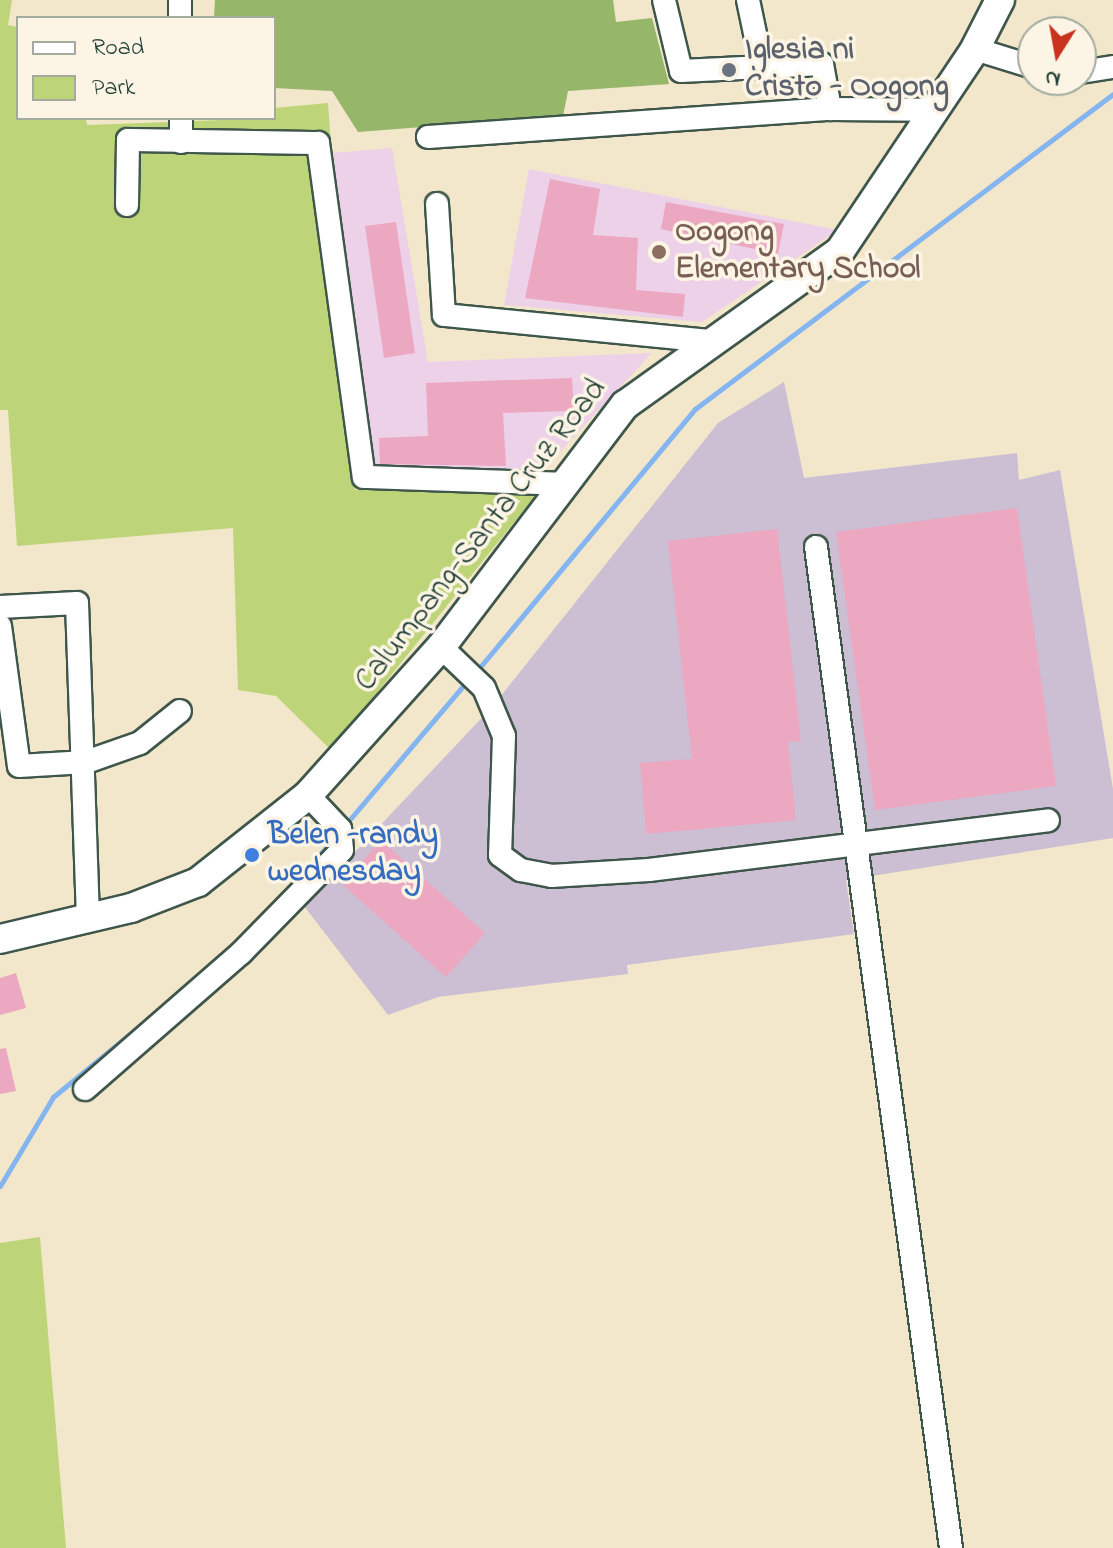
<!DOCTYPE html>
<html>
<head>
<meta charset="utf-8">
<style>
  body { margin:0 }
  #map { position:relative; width:1113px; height:1548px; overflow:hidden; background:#f2e7cb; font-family:"Indie Flower",sans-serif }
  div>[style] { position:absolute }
  .built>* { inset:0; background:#edd1e9 }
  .industrial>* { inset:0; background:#ccbfd4 }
  .green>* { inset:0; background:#bdd479 }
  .forest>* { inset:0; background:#96b669 }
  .stream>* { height:5px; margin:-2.5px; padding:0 2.5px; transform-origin:2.5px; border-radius:2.5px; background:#84b5f0 }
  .building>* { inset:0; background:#eca7c1 }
  .roads { filter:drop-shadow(2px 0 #3f564b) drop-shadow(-2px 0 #3f564b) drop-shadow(0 2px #3f564b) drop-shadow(0 -2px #3f564b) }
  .minor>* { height:22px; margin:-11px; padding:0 11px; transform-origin:11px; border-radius:11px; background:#fff }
  .major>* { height:28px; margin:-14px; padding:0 14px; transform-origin:14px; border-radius:14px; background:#fff }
  .dots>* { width:22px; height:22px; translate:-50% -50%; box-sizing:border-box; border:4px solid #fcf5e5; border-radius:50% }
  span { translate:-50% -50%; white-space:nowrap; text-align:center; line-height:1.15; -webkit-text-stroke:7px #fcf5e5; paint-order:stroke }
  .worship-label { font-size:32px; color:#5b616d; font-weight:700 }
  .left { translate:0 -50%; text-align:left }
  .education-label { font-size:32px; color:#785e54; font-weight:700 }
  .street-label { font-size:32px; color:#1f3d34 }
  .shop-label { font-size:32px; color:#366cbe; font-weight:700 }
  .legend { position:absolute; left:16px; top:16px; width:260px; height:104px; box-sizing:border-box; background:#fcf5e5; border:2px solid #a4ab9e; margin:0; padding:10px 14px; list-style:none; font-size:24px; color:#1f3d34 }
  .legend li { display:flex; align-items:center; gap:16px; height:40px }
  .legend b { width:40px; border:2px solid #a4ab9e }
  .north { position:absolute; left:1017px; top:16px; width:80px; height:80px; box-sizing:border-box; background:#fcf5e5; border:2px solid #a4ab9e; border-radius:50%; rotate:191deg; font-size:22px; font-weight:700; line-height:32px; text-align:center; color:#1f3d34 }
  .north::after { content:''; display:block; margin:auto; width:28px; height:36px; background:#c8321e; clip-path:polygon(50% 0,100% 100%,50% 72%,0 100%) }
</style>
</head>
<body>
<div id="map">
  <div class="built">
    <i style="clip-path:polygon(392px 148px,428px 362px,652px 353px,541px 472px,369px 471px,332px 153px)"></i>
    <i style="clip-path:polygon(529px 169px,838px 230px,702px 322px,504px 305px)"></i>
  </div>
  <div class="industrial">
    <i style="clip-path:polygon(784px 382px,804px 478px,1017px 453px,1019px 480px,1060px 470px,1113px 789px,1113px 838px,846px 880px,854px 934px,627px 965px,628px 974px,438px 997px,388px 1015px,304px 906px,492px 707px,718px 423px)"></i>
  </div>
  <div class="green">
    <i style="clip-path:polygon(0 0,12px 0,8px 25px,18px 27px,18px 118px,86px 118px,87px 125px,274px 118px,274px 108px,328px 103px,355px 490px,536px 495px,331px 750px,276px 696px,238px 690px,233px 528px,17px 546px,8px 410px,0 410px)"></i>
    <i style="clip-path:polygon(40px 1237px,66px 1548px,0 1548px,0 1243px)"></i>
  </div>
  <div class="forest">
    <i style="clip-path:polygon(215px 0,613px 0,616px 22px,652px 18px,669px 84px,568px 91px,563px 116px,358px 132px,332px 91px,274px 88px,274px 18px,214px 18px)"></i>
  </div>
  <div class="stream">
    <i style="left:475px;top:673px;width:344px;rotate:-50.2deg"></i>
    <i style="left:695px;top:409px;width:523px;rotate:-37deg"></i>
    <i style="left:345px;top:825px;width:190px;rotate:-49.7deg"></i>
    <i style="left:301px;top:877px;width:50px;rotate:-49.9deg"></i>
    <i style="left:0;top:1186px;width:104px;rotate:-59.2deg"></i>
    <i style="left:53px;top:1097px;width:139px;rotate:-39.4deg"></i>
  </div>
  <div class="building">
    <i style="clip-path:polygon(550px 179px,600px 189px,593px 235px,638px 238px,636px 290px,685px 294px,683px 317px,525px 298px)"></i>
    <i style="clip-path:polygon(666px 202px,784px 224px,778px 254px,661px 229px)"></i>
    <i style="clip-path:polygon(396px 222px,415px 353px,384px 358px,365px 226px)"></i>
    <i style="clip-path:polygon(572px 378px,574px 411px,503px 413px,506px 466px,380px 464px,379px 438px,428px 436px,426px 383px)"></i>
    <i style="clip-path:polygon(1017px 508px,1056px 786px,875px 810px,836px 532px)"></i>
    <i style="clip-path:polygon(777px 529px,801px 741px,788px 742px,796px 820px,646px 834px,640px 763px,692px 759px,668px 541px)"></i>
    <i style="clip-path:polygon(381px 840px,485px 933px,446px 977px,342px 884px)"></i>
    <i style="clip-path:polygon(16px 973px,26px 1008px,0 1015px,0 978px)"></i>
    <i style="clip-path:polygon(6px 1048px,16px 1091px,0 1094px,0 1049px)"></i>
  </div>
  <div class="roads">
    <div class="minor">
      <i style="left:180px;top:0;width:18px;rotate:90deg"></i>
      <i style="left:664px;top:0;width:73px;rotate:76.5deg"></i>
      <i style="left:681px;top:71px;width:141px;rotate:-2.8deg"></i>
      <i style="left:822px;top:64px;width:46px;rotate:79.9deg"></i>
      <i style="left:748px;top:0;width:68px;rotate:78.2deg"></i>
      <i style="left:975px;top:49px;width:61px;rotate:17.2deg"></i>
      <i style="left:1081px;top:72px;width:32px;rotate:-9deg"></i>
      <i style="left:181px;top:118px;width:24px;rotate:90deg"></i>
      <i style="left:428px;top:137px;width:403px;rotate:-4deg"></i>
      <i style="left:830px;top:109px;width:106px;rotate:0.5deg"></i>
      <i style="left:437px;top:204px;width:111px;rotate:86.4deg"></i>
      <i style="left:444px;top:315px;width:266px;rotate:5.6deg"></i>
      <i style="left:127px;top:205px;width:65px;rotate:-89.1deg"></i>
      <i style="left:128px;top:140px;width:190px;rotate:0.9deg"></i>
      <i style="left:318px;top:143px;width:337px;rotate:82.2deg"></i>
      <i style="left:364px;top:477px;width:200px;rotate:2deg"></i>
      <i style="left:816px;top:547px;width:1010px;rotate:82.32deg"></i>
      <i style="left:0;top:607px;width:77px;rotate:-3deg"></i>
      <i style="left:77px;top:603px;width:317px;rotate:88deg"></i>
      <i style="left:0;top:626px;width:141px;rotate:82.3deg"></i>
      <i style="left:19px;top:766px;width:67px;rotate:-3.4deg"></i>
      <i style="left:86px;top:762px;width:57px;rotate:-19.4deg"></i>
      <i style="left:140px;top:743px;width:51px;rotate:-38.7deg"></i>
      <i style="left:441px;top:647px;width:59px;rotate:43.6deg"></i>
      <i style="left:484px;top:688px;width:52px;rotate:67.4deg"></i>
      <i style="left:504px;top:736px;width:119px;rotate:91.9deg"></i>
      <i style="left:500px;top:855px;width:26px;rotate:36deg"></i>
      <i style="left:521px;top:870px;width:31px;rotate:11deg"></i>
      <i style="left:551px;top:876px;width:98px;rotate:-3.5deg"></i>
      <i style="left:649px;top:870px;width:402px;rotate:-7.1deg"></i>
      <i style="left:85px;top:1089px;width:207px;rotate:-41.1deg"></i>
      <i style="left:241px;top:953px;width:144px;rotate:-45.6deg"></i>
      <i style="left:342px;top:850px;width:21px;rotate:-95deg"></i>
      <i style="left:340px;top:829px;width:47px;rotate:-133.3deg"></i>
    </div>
    <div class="major">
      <i style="left:0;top:939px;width:135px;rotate:-13.3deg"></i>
      <i style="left:131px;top:908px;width:72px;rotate:-21.2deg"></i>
      <i style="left:198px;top:882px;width:140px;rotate:-38.3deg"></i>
      <i style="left:308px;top:795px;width:199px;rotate:-48.1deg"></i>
      <i style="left:441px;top:647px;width:304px;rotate:-52.8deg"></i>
      <i style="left:625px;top:405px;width:264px;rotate:-35.6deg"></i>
      <i style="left:840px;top:251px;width:243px;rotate:-56.2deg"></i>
      <i style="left:975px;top:49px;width:55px;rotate:-63deg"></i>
    </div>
  </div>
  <div class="dots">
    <i style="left:729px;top:70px;background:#6b7280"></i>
    <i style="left:659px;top:252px;background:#8d6e63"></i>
    <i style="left:252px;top:855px;background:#3f7fe0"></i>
  </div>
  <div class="worship-label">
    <span class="left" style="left:745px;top:70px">Iglesia ni<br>Cristo - Oogong</span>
  </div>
  <div class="education-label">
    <span class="left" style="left:675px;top:252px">Oogong<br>Elementary School</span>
  </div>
  <div class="street-label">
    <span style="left:482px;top:536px;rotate:-52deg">Calumpang-Santa Cruz Road</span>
  </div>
  <div class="shop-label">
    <span class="left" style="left:268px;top:855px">Belen -randy<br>wednesday</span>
  </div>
  <ul class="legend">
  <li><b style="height:10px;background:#fff"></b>Road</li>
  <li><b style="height:22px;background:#bdd479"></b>Park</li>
  </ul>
  <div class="north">N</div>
</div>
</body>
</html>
